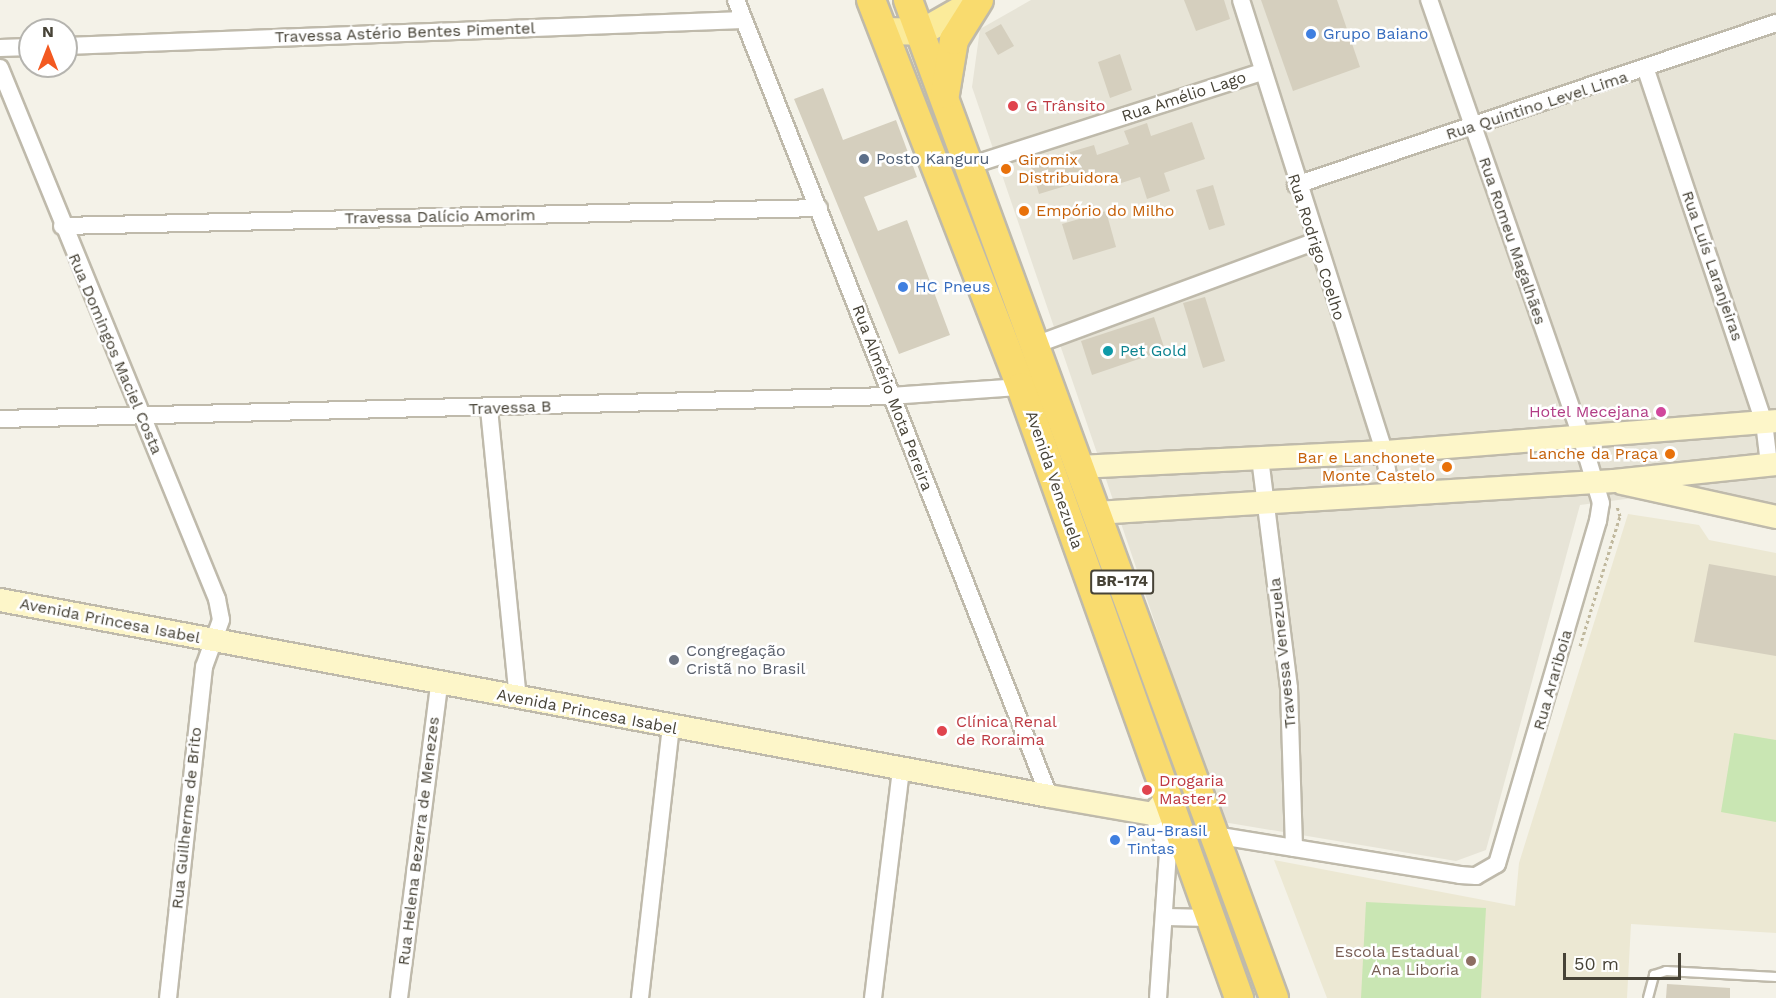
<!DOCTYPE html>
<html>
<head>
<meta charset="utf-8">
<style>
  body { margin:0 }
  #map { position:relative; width:1776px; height:998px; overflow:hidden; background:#f4f2e8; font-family:"Work Sans",sans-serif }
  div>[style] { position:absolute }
  .residential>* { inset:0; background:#e7e4d7 }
  .education>* { inset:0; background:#ece8d3 }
  .green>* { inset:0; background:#c9e6b3 }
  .building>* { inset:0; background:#d5cfbe }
  .path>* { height:3px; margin-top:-1.5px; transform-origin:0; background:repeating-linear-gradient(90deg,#c0b89d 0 3px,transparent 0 6px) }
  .roads { filter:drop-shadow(2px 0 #bfbaab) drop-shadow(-2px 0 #bfbaab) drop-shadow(0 2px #bfbaab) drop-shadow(0 -2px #bfbaab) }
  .lane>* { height:8px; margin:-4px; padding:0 4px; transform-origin:4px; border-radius:4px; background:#fff }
  .street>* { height:16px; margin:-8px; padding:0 8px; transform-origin:8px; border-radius:8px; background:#fff }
  .secondary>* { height:22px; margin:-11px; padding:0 11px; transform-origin:11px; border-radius:11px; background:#fdf6c9 }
  .primary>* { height:26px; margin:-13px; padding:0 13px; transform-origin:13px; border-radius:13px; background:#fbeb9a }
  .highway>* { height:28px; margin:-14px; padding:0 14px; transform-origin:14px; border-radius:14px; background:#f9db6e }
  .dots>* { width:16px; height:16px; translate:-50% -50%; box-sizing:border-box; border:3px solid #fff; border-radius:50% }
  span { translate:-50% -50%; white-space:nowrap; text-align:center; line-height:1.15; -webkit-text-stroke:5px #fff; paint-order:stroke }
  .shield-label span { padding:2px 4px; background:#fff; border:2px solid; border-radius:4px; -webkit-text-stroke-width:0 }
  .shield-label { font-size:15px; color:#474337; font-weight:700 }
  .street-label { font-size:16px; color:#474337 }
  .shop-label { font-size:16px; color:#366cbe }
  .left { translate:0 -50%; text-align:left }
  .health-label { font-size:16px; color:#be3a42 }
  .service-label { font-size:16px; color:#4e5e75 }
  .food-label { font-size:16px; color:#c56008 }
  .right { translate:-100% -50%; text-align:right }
  .culture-label { font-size:16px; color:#0d838f }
  .hotel-label { font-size:16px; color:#b23c85 }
  .worship-label { font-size:16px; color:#5b616d }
  .education-label { font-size:16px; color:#785e54 }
  .north { position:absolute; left:18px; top:18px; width:60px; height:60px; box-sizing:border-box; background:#fff; border:2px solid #b5b4af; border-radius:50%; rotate:0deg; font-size:16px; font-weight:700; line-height:24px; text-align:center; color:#474337 }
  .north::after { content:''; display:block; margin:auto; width:21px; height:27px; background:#f35920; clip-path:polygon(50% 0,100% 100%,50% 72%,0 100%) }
  .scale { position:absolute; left:1563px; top:953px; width:118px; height:27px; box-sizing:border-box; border:3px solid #474337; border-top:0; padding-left:8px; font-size:18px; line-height:21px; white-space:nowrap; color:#474337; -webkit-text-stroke:4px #fff; paint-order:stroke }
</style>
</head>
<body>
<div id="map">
  <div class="residential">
    <i style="clip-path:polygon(1031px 0,1776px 0,1776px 506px,1679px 492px,1580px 505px,1486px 850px,1456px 861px,1223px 822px,972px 87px,980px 29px)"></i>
  </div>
  <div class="education">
    <i style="clip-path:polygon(1628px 514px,1699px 525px,1709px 540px,1776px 553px,1776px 933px,1631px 924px,1627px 998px,1327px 998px,1274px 860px,1515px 906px,1519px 863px)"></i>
  </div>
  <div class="green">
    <i style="clip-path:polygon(1734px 733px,1776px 740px,1776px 822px,1721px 812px)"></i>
    <i style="clip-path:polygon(1366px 902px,1486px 908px,1481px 998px,1361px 998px)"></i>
  </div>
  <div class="building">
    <i style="clip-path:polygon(1184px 0,1224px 0,1230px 19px,1196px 31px)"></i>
    <i style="clip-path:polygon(1261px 0,1337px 0,1360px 67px,1293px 91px)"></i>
    <i style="clip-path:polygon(1001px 24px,1014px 46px,998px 55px,985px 33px)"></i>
    <i style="clip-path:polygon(1120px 54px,1132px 90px,1110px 98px,1098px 62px)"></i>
    <i style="clip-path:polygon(823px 88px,843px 140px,896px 120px,917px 177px,864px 197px,878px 231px,907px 220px,950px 335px,899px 354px,794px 99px)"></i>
    <i style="clip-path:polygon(1192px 122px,1205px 159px,1164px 173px,1170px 191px,1147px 199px,1140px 177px,1112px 186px,1108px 173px,1039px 194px,1030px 164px,1094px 145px,1097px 155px,1129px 144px,1124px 131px,1147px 123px,1151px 136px)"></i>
    <i style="clip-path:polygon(1213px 185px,1225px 225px,1209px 230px,1196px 190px)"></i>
    <i style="clip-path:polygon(1106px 211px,1116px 247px,1073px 260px,1062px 224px)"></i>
    <i style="clip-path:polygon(1205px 297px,1225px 361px,1203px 368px,1183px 303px)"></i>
    <i style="clip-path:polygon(1154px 317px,1165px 350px,1092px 375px,1081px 341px)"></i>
    <i style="clip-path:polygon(1709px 564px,1776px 576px,1776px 656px,1694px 642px)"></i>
    <i style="clip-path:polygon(1667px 984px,1730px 988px,1730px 998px,1666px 998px)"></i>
  </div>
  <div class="path">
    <i style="left:1580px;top:646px;width:136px;rotate:-72.9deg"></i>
    <i style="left:1620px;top:516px;width:10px;rotate:-107deg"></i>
  </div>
  <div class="roads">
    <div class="lane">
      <i style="left:1648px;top:998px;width:24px;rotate:-75deg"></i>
      <i style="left:1654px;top:975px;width:13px;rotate:-18deg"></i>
      <i style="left:1666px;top:971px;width:110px;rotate:3.1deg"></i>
    </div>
    <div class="street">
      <i style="left:736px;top:0;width:855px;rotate:68.53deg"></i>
      <i style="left:1241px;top:0;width:474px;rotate:72.4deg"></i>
      <i style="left:1384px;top:452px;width:42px;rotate:80.3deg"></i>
      <i style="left:66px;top:46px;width:678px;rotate:-2.2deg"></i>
      <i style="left:0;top:48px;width:30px;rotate:-2deg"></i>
      <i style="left:0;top:68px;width:574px;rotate:67.77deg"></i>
      <i style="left:217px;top:599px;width:21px;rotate:79deg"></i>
      <i style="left:221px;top:620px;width:50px;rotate:109.9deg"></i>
      <i style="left:204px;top:667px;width:333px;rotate:96.2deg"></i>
      <i style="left:1646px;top:70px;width:371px;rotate:71.5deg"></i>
      <i style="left:1764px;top:422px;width:42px;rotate:83.2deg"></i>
      <i style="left:969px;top:166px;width:308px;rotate:-17.8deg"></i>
      <i style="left:1296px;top:185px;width:507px;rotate:-18.65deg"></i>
      <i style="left:62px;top:226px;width:757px;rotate:-1.36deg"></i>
      <i style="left:1035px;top:345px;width:297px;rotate:-20.3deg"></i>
      <i style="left:489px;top:409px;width:290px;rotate:84.3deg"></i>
      <i style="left:0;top:419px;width:891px;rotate:-1.48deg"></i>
      <i style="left:891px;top:396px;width:130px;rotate:-4deg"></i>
      <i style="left:1260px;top:458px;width:232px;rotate:82.8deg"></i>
      <i style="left:1289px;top:688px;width:160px;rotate:88.2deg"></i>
      <i style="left:1153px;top:814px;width:41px;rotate:68.5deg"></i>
      <i style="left:1168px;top:852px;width:146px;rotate:93.9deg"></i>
      <i style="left:1214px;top:835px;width:249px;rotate:9.2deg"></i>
      <i style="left:1460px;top:875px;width:16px;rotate:4deg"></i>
      <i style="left:1476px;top:876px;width:24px;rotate:-30deg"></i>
      <i style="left:1497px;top:864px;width:358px;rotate:-73.6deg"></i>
      <i style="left:1598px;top:521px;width:18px;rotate:-81deg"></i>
      <i style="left:1601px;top:503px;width:73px;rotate:-106.7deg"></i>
      <i style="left:1580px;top:433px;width:459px;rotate:-109.2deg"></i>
      <i style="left:1166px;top:917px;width:44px;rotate:1.3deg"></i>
      <i style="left:399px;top:998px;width:317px;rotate:-82.7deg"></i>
      <i style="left:640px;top:998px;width:272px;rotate:-83.5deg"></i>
      <i style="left:873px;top:998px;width:230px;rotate:-83deg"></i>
    </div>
    <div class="secondary">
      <i style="left:1079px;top:467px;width:305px;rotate:-2.8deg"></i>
      <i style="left:1384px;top:452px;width:393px;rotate:-4.5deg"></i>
      <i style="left:1622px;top:483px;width:158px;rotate:12.4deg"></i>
      <i style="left:1096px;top:513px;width:519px;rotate:-3.54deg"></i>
      <i style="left:1614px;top:481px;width:163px;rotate:-6deg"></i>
      <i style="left:0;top:600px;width:1067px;rotate:10.58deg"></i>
      <i style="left:1049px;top:796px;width:106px;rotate:9.8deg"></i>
      <i style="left:1153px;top:814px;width:23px;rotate:-49deg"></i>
    </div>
    <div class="primary">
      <i style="left:883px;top:31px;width:39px;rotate:1deg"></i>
      <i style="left:922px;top:32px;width:64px;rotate:-29.7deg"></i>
    </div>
    <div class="highway">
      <i style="left:871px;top:0;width:415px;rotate:68.8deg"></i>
      <i style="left:1021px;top:387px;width:649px;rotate:70.36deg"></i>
      <i style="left:908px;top:0;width:1063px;rotate:69.86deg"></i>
      <i style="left:945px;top:94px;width:55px;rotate:-80.5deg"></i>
      <i style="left:954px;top:40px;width:47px;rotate:-58deg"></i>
    </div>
  </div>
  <div class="dots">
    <i style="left:1311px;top:34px;background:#3f7fe0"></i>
    <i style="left:1013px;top:106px;background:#e0444e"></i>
    <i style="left:864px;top:159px;background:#5c6f8a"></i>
    <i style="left:1006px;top:169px;background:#e8710a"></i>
    <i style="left:1024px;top:211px;background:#e8710a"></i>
    <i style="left:903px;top:287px;background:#3f7fe0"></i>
    <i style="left:1108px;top:351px;background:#0f9aa8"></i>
    <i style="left:1661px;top:412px;background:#d1479c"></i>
    <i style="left:1670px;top:454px;background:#e8710a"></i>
    <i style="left:1447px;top:467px;background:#e8710a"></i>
    <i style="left:674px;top:660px;background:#6b7280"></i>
    <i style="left:942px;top:731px;background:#e0444e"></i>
    <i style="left:1147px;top:790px;background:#e0444e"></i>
    <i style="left:1115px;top:840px;background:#3f7fe0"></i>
    <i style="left:1471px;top:961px;background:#8d6e63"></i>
  </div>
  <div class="shield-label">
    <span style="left:1122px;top:582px">BR-174</span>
  </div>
  <div class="street-label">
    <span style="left:405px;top:33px;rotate:-2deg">Travessa Astério Bentes Pimentel</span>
    <span style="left:1184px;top:97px;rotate:-18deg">Rua Amélio Lago</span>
    <span style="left:1537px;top:106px;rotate:-18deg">Rua Quintino Level Lima</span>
    <span style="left:440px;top:217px;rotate:-1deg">Travessa Dalício Amorim</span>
    <span style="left:1512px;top:241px;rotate:71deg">Rua Romeu Magalhães</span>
    <span style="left:1316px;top:247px;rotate:72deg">Rua Rodrigo Coelho</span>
    <span style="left:1712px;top:266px;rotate:71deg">Rua Luís Laranjeiras</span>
    <span style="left:115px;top:354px;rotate:67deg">Rua Domingos Maciel Costa</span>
    <span style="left:892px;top:398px;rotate:69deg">Rua Almério Mota Pereira</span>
    <span style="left:510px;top:408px;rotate:-2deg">Travessa B</span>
    <span style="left:1054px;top:480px;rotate:71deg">Avenida Venezuela</span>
    <span style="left:110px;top:621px;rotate:11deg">Avenida Princesa Isabel</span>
    <span style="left:1283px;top:653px;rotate:-96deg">Travessa Venezuela</span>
    <span style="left:1553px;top:680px;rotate:-74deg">Rua Arariboia</span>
    <span style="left:587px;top:712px;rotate:11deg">Avenida Princesa Isabel</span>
    <span style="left:187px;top:818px;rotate:-84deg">Rua Guilherme de Brito</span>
    <span style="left:419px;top:841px;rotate:-83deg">Rua Helena Bezerra de Menezes</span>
  </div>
  <div class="shop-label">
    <span class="left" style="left:1323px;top:34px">Grupo Baiano</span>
    <span class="left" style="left:915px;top:287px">HC Pneus</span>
    <span class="left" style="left:1127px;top:840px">Pau-Brasil<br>Tintas</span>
  </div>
  <div class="health-label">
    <span class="left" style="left:1026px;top:106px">G Trânsito</span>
    <span class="left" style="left:956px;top:731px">Clínica Renal<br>de Roraima</span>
    <span class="left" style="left:1159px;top:790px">Drogaria<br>Master 2</span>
  </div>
  <div class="service-label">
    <span class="left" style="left:876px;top:159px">Posto Kanguru</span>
  </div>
  <div class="food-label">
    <span class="left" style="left:1018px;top:169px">Giromix<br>Distribuidora</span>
    <span class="left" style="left:1036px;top:211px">Empório do Milho</span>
    <span class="right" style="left:1658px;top:454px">Lanche da Praça</span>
    <span class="right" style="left:1435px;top:467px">Bar e Lanchonete<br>Monte Castelo</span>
  </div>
  <div class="culture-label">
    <span class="left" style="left:1120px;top:351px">Pet Gold</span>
  </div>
  <div class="hotel-label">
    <span class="right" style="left:1649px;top:412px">Hotel Mecejana</span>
  </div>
  <div class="worship-label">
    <span class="left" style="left:686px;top:660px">Congregação<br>Cristã no Brasil</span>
  </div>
  <div class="education-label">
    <span class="right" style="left:1459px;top:961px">Escola Estadual<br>Ana Liboria</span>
  </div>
  <div class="north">N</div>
  <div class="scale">50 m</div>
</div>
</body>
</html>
